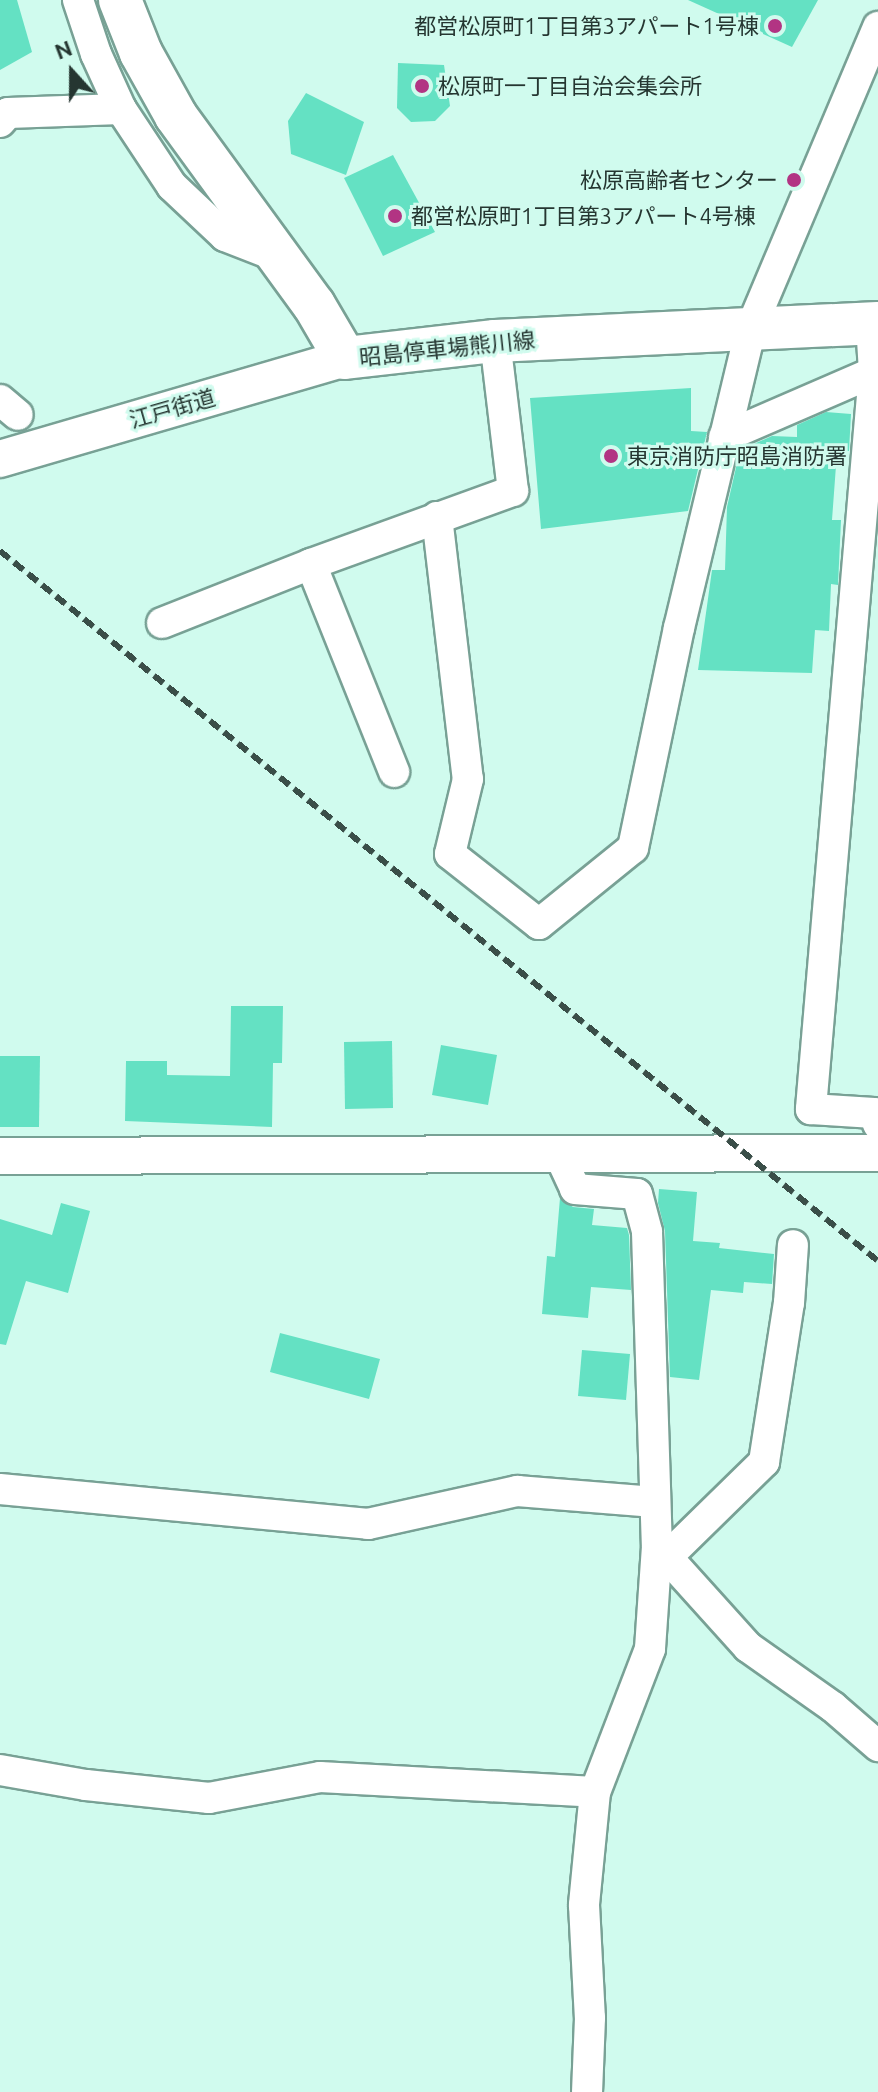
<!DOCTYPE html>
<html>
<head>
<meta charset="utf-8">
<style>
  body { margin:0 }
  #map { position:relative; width:878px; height:2092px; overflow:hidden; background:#d0fbee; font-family:Ubuntu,"Noto Sans JP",sans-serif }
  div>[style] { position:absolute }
  .building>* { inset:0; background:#64e1c3 }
  .roads { filter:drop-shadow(2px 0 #78a195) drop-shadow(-2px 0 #78a195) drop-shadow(0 2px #78a195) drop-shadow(0 -2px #78a195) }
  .minor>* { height:30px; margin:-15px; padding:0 15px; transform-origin:15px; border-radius:15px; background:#fff }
  .tertiary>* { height:36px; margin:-18px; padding:0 18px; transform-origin:18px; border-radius:18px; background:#fff }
  .secondary>* { height:42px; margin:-21px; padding:0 21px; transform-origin:21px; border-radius:21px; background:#fff }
  .rail>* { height:6px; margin-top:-3px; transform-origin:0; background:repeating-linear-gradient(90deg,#3a4e48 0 12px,transparent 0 18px) }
  .dots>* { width:22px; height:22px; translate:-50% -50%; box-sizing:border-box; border:4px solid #d0fbee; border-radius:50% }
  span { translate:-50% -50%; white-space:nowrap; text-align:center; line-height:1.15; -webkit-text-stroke:6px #d0fbee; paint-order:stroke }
  .poi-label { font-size:22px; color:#253631 }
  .right { translate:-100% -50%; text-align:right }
  .left { translate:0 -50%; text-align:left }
  .street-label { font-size:22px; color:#253631 }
  .north { position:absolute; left:32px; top:32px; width:80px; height:80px; -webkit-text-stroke:6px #d0fbee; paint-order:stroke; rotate:339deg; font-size:22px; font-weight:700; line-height:32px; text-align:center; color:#253631 }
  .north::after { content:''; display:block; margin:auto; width:28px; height:36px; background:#253631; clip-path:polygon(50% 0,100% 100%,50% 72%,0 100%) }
</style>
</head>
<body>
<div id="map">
  <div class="building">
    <i style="clip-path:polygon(0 0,17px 0,32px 52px,0 70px)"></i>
    <i style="clip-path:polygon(688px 0,818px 0,792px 47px)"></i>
    <i style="clip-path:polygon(398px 63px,444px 65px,450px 106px,435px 121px,411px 122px,397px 108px)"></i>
    <i style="clip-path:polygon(306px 93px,364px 122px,346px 175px,291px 154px,288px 121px)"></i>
    <i style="clip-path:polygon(393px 155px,435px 232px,383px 256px,344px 178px)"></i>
    <i style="clip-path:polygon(691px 388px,691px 431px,707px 432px,688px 511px,541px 529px,530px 398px)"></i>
    <i style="clip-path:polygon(826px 412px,851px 414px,849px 451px,837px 452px,832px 520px,841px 520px,838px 585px,831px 584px,829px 631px,815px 630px,812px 673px,698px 670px,712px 570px,725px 570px,727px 507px,740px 450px,772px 436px,797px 437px,797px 425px)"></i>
    <i style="clip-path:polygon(231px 1006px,283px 1006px,282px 1063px,273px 1063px,272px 1127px,125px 1121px,126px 1061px,167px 1061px,167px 1075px,230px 1076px)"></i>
    <i style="clip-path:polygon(392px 1041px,393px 1108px,345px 1109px,344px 1042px)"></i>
    <i style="clip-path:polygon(441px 1045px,497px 1055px,488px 1105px,432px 1095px)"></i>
    <i style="clip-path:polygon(0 1056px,40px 1056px,39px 1127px,0 1127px)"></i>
    <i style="clip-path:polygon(659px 1189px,697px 1192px,693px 1241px,720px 1243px,719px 1248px,774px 1254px,772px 1284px,744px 1282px,743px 1293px,711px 1290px,699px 1380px,670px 1377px,665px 1231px,658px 1203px)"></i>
    <i style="clip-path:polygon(560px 1198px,573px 1207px,594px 1209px,592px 1225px,627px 1228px,629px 1235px,631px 1290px,591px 1287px,588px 1318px,542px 1314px,547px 1256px,555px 1257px)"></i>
    <i style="clip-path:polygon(61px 1203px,90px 1211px,68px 1293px,26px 1281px,6px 1345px,0 1344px,0 1219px,52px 1235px)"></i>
    <i style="clip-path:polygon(280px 1333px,380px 1359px,369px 1399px,270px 1372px)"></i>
    <i style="clip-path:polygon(582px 1350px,630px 1354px,626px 1400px,578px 1396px)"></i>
  </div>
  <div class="roads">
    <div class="minor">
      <i style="left:78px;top:0;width:57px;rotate:71.6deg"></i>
      <i style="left:96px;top:54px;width:60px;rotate:65.6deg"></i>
      <i style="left:121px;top:109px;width:92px;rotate:56.5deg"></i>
      <i style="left:172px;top:186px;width:73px;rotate:43.3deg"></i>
      <i style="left:225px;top:236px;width:60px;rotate:21.4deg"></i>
      <i style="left:0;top:122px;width:12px;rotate:-48deg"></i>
      <i style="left:8px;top:113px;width:113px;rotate:-2deg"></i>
      <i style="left:871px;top:323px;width:49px;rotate:86.5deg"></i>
      <i style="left:874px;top:372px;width:740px;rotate:94.89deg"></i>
      <i style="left:811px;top:1109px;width:63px;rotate:3.6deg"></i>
      <i style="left:874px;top:1113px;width:12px;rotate:70deg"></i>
      <i style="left:0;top:400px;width:23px;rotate:40deg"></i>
      <i style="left:724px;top:437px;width:163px;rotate:-23.4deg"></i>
      <i style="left:437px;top:517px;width:264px;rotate:83.3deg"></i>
      <i style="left:468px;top:779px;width:77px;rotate:103.5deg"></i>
      <i style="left:450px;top:854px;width:113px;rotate:38.2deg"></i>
      <i style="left:539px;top:924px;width:121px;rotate:-39deg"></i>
      <i style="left:633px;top:848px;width:225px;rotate:-78.2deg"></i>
      <i style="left:679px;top:628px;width:309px;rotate:-76.5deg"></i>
      <i style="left:751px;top:328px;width:327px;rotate:-67.1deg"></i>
      <i style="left:311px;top:564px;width:224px;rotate:68.2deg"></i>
      <i style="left:162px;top:623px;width:160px;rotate:-21.6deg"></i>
      <i style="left:311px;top:564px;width:215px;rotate:-19.9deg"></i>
      <i style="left:513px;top:491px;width:151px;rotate:-96.8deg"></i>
      <i style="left:559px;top:1154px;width:38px;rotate:65deg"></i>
      <i style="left:575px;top:1189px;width:62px;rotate:4.6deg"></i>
      <i style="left:637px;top:1194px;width:39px;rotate:75deg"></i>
      <i style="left:647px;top:1232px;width:314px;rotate:88.2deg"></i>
      <i style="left:657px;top:1546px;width:103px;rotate:93.9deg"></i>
      <i style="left:650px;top:1649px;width:153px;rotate:111deg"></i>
      <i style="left:595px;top:1792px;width:114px;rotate:95.6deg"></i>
      <i style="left:584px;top:1905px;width:113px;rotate:87deg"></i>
      <i style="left:590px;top:2018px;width:74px;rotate:92.3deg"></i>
      <i style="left:0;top:1489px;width:370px;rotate:5.4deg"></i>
      <i style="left:368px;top:1524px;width:153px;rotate:-12.5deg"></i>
      <i style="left:517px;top:1491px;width:138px;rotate:4.6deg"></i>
      <i style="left:657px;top:1546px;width:136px;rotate:48deg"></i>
      <i style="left:748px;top:1647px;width:104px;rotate:35.2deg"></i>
      <i style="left:833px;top:1707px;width:60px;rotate:40.9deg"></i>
      <i style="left:667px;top:1557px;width:136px;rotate:-44.4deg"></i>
      <i style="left:764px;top:1462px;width:161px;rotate:-81.1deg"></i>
      <i style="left:789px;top:1303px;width:58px;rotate:-86.1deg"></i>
      <i style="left:0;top:1770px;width:87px;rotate:9.9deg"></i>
      <i style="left:86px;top:1785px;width:124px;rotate:6deg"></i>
      <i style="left:209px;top:1798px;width:113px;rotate:-10.7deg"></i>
      <i style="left:320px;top:1777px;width:275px;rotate:3.1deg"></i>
    </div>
    <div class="tertiary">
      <i style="left:0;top:459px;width:359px;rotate:-16.3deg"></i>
      <i style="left:0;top:1156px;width:878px;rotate:-0.2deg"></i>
    </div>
    <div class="secondary">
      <i style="left:120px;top:0;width:57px;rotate:68.4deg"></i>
      <i style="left:141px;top:53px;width:72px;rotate:60.9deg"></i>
      <i style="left:176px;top:116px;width:234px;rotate:53.9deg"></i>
      <i style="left:314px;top:305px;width:61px;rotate:59.7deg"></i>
      <i style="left:345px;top:358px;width:151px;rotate:-6.5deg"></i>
      <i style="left:495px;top:341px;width:383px;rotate:-2.7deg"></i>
    </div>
  </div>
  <div class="rail">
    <i style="left:0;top:551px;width:1129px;rotate:38.96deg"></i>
  </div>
  <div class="dots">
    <i style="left:775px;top:26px;background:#b23483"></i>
    <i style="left:422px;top:86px;background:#b23483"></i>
    <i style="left:794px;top:180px;background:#b23483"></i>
    <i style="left:395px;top:216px;background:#b23483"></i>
    <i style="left:611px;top:456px;background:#b23483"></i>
  </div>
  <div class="poi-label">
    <span class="right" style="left:759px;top:26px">都営松原町1丁目第3アパート1号棟</span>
    <span class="left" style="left:438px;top:86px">松原町一丁目自治会集会所</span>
    <span class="right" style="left:778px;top:180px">松原高齢者センター</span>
    <span class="left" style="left:411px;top:216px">都営松原町1丁目第3アパート4号棟</span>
    <span class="left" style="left:627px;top:456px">東京消防庁昭島消防署</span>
  </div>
  <div class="street-label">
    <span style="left:447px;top:348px;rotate:-6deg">昭島停車場熊川線</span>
    <span style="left:172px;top:408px;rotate:-16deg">江戸街道</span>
  </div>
  <div class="north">N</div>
</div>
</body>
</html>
